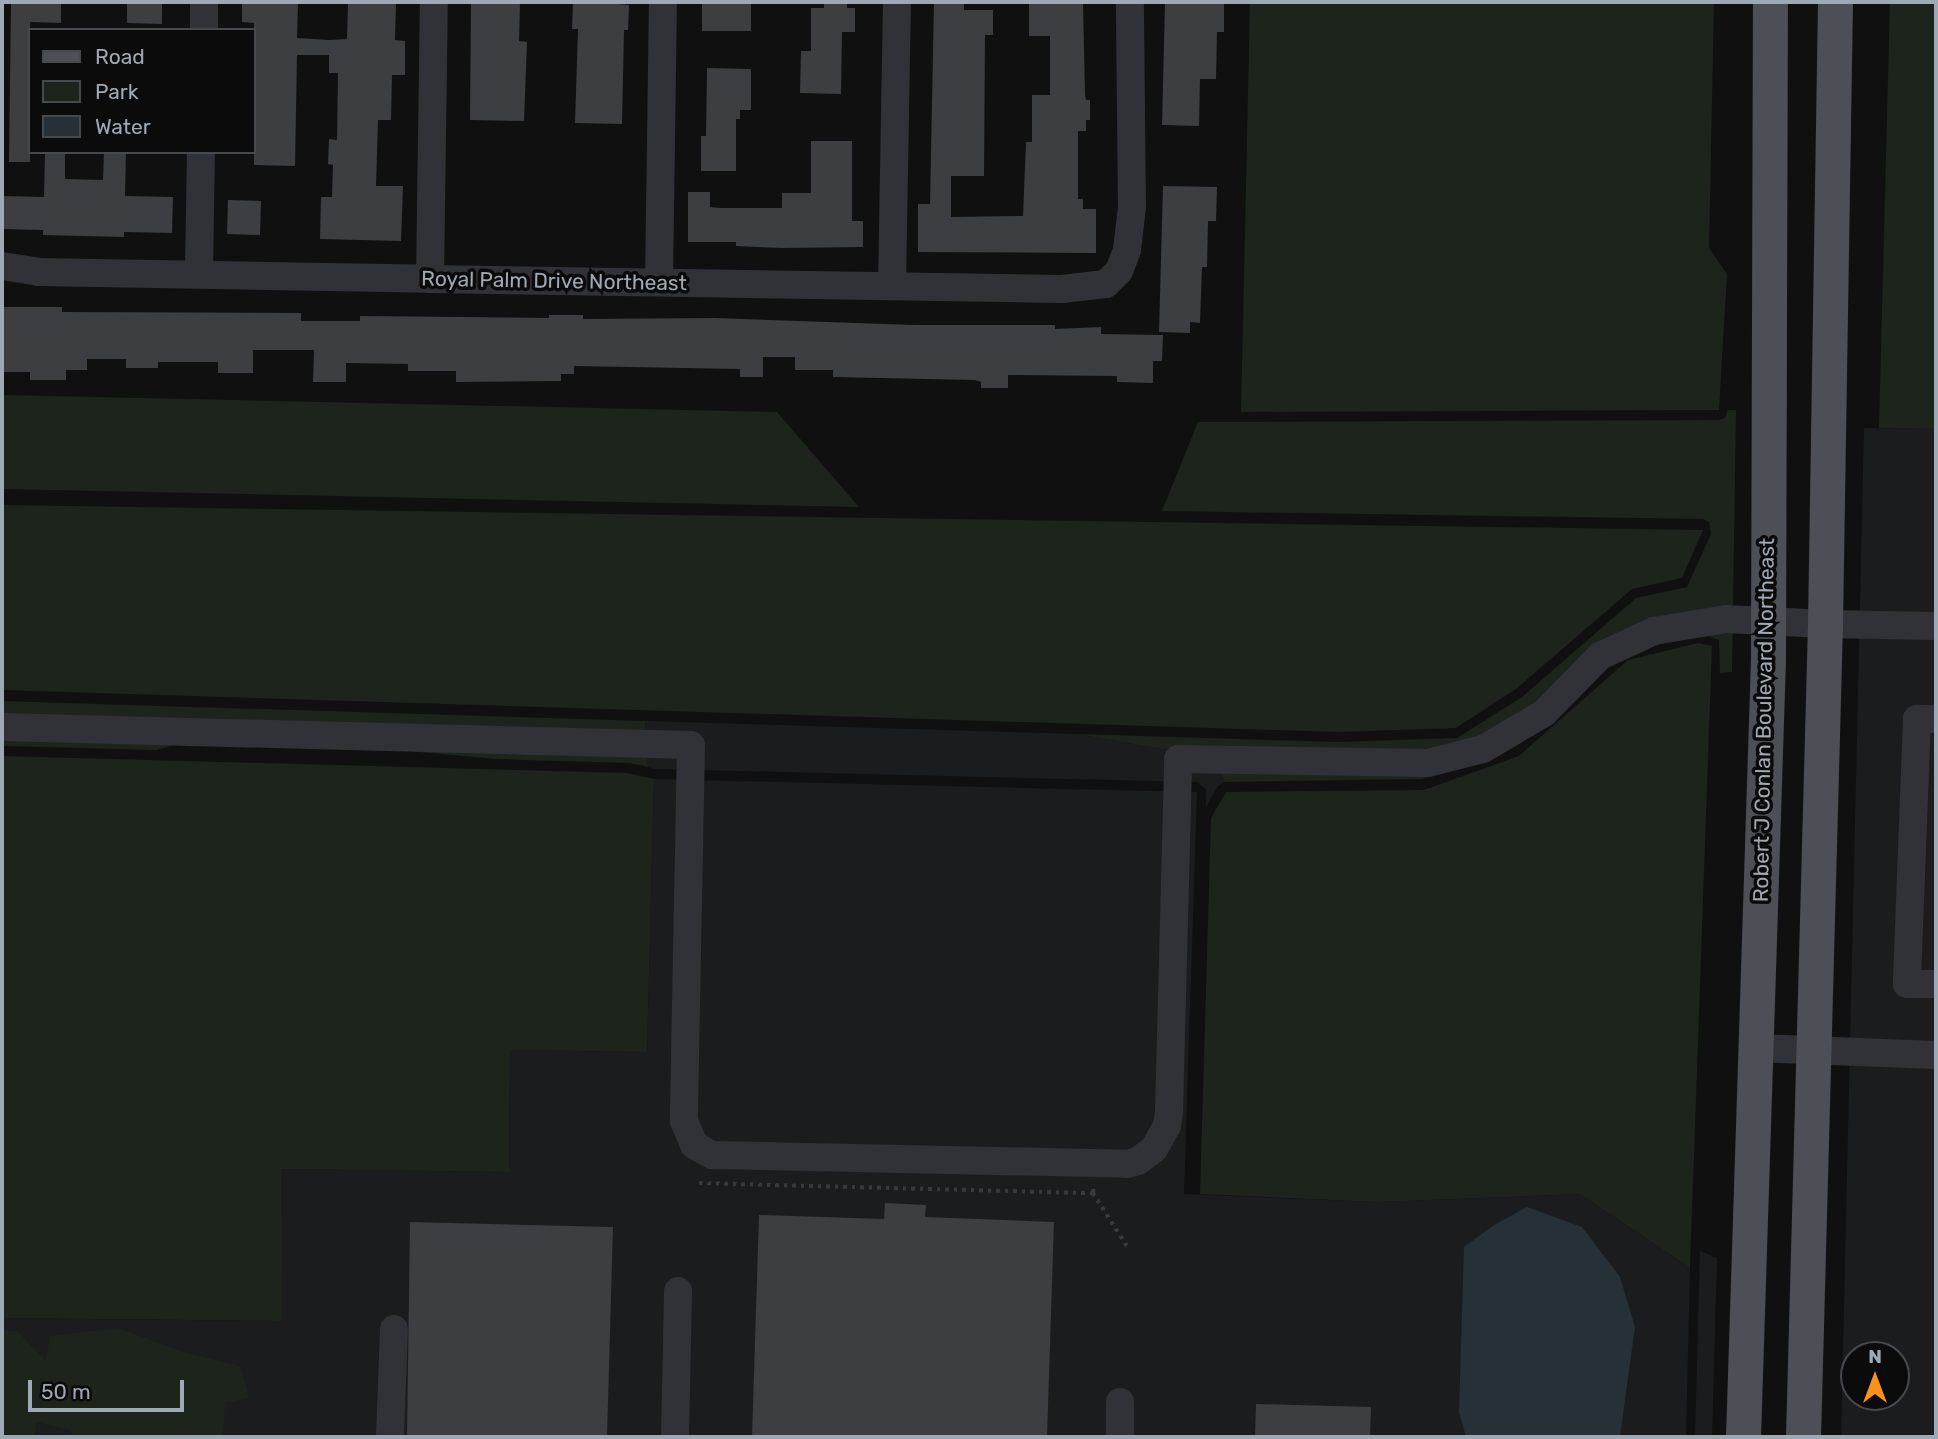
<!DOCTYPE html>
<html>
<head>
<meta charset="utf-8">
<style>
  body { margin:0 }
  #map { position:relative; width:1938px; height:1439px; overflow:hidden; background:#101011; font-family:Rubik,sans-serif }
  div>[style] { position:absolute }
  .built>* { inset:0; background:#1b1c1e }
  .green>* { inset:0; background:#1c241c }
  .water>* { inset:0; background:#253136 }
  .building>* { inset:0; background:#3c3e42 }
  .path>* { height:3.5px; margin-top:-1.75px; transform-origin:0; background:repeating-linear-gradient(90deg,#36393e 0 3.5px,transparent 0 8.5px) }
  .minor>* { height:28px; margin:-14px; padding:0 14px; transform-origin:14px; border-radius:14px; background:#303237 }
  .major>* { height:35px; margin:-17.5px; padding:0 17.5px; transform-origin:17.5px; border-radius:17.5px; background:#4c5056 }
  span { translate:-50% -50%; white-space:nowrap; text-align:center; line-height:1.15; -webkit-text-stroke:7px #0b0b0c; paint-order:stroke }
  .street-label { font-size:21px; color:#9fa9b4 }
  .frame { position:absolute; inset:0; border:4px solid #9fa9b4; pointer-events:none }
  .legend { position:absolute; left:28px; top:28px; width:228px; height:126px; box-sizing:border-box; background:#0b0b0c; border:2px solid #464a4f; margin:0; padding:9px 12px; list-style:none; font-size:21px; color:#9fa9b4 }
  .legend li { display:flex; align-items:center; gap:14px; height:35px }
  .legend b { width:35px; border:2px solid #464a4f }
  .north { position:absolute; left:1840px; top:1341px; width:70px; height:70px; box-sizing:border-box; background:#0b0b0c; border:2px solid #464a4f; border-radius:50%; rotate:0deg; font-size:19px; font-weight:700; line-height:28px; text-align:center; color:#9fa9b4 }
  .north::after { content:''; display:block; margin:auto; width:24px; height:32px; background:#ff901a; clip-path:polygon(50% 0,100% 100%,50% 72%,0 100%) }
  .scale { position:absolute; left:28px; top:1380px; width:156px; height:32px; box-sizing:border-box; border:4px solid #9fa9b4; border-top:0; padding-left:9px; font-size:21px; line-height:24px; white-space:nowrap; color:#9fa9b4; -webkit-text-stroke:5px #0b0b0c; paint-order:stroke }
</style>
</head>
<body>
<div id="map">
  <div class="built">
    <i style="clip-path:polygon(evenodd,1864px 428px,1936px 429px,1936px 1437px,1841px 1437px,1864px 428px,1854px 1355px,1896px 1355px,1896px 1397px,1854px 1397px,1854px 1355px)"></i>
    <i style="clip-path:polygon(645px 721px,1077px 734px,1213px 758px,1225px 782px,1218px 786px,1206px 807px,1206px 790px,1198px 782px,655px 769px,648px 767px)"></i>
    <i style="clip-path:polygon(654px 779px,1197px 792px,1184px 1194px,1377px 1202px,1580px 1194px,1690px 1268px,1686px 1437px,2px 1437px,2px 1318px,281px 1321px,281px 1169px,509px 1172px,510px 1050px,647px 1052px)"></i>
    <i style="clip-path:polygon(1700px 1251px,1717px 1258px,1712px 1437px,1695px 1437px)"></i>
  </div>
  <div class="green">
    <i style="clip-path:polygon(1250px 2px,1714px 2px,1709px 248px,1727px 274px,1719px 410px,1241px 412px)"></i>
    <i style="clip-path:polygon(1890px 2px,1936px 2px,1936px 429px,1879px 428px)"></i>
    <i style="clip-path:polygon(2px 395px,777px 412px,859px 507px,2px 489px)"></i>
    <i style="clip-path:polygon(1728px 410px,1736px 410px,1732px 672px,1720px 673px,1719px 640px,1697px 632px,1623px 652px,1514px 747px,1422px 779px,1225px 782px,1213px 758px,1077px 734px,1338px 742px,1457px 738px,1522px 697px,1636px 598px,1687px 587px,1711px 534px,1709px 522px,1703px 519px,1162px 511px,1198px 422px,1719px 420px,1725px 418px)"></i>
    <i style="clip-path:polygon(2px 505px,1703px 530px,1682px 578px,1632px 589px,1516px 689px,1456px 728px,1339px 732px,2px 690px)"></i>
    <i style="clip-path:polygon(1698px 643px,1712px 646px,1690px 1268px,1580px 1194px,1377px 1202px,1200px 1194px,1211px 818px,1226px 792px,1424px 790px,1519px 756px,1628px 660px)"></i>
    <i style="clip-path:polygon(2px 701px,645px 721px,648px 767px,630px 763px,495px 759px,212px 733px,157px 750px,2px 746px)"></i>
    <i style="clip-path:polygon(2px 756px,628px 773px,654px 779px,647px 1052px,510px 1050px,509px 1172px,281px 1169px,282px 1321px,2px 1318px)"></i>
    <i style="clip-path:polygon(118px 1328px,186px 1353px,241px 1366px,249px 1398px,225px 1403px,223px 1437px,74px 1437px,70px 1430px,36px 1422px,35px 1437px,2px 1437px,2px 1330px,17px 1331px,46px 1361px,50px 1336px)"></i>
  </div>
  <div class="water">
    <i style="clip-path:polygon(1527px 1207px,1582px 1227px,1620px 1277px,1635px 1327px,1620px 1437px,1466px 1437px,1459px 1412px,1464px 1247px,1494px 1225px)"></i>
  </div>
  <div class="building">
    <i style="clip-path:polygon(11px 2px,61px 2px,61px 23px,30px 22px,30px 162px,9px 162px)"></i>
    <i style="clip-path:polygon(127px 2px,162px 2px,162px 24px,127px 23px)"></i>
    <i style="clip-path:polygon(242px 2px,298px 2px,297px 38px,330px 40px,347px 39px,348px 2px,396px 2px,395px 40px,405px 41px,405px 75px,392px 75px,391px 120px,378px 120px,376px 186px,403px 186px,401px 241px,320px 239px,321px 197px,332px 197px,333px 165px,328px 164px,329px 139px,337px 140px,338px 73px,329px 73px,329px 55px,297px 55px,295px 166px,254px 165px,254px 23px,242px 22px)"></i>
    <i style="clip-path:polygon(471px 2px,520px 2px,519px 41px,527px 42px,524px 121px,470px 120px)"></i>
    <i style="clip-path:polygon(573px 2px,618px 2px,618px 4px,629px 5px,628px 30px,624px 30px,622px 124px,575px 123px,578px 29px,572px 29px)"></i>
    <i style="clip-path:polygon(702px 2px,751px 2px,751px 31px,702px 31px)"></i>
    <i style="clip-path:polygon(824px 2px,847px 2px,847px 8px,855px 8px,855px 32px,842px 32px,841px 94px,800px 93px,801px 51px,811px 51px,811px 8px,824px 8px)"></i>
    <i style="clip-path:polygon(934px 2px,964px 2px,964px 10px,993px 10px,993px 35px,985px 35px,984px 176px,951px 176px,951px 217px,1023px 216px,1026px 142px,1032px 142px,1032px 95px,1050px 95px,1050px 36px,1029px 36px,1029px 3px,1083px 3px,1085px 95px,1086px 100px,1090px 100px,1090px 120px,1086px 120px,1086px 131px,1078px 131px,1078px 199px,1083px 199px,1083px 209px,1096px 209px,1096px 253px,918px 252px,918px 204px,930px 204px)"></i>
    <i style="clip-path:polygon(1165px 2px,1224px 2px,1224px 32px,1217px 32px,1216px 79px,1200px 79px,1199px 126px,1162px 125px)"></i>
    <i style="clip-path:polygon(707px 68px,751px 69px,751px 110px,740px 110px,740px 119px,736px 119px,736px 171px,701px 171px,701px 136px,706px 136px)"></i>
    <i style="clip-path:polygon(811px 141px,852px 141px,852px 221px,863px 221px,863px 247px,782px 248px,736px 246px,736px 242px,688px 242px,688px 192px,710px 192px,710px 207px,720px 208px,782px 208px,782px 193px,811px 193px)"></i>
    <i style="clip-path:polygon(45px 152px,65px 152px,65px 179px,103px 180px,104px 152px,126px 152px,125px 196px,173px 197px,172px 233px,124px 232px,124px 237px,43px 235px,43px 230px,2px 229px,2px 196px,44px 197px)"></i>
    <i style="clip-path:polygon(1163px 186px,1217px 187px,1216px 221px,1208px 221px,1207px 267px,1202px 267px,1200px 323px,1190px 322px,1190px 333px,1159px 332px)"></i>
    <i style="clip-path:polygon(228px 200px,261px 201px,260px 235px,227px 234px)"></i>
    <i style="clip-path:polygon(2px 307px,62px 307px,62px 312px,301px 313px,301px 321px,360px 321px,360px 316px,549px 318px,549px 315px,583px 315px,583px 319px,716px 318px,914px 325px,1055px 325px,1055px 329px,1101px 327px,1101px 334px,1163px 335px,1162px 361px,1153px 361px,1153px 383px,1117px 382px,1117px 376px,1008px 375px,1008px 388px,981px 388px,981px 382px,975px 380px,833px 377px,833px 370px,795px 370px,795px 357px,763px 357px,763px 377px,740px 377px,740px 369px,574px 366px,574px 374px,561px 374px,561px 381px,456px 382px,456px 371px,408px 371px,408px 364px,346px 363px,346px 382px,313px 382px,314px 350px,253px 350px,253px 373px,218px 373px,218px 362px,158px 362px,158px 368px,126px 368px,126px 359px,87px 359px,87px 370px,66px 370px,66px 380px,30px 380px,30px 372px,2px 372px)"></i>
    <i style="clip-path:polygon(885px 1203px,926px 1205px,925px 1217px,1054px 1222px,1047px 1437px,752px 1437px,759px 1215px,884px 1219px)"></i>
    <i style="clip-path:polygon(410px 1222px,613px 1227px,607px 1437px,407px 1437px)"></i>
    <i style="clip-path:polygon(1256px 1404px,1371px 1407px,1370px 1437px,1255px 1437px)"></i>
  </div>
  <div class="path">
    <i style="left:699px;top:1183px;width:394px;rotate:1.5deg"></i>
    <i style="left:1093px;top:1193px;width:6px;rotate:-90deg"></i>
    <i style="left:1093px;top:1193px;width:67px;rotate:57.3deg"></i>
  </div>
  <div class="minor">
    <i style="left:204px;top:30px;width:28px;rotate:-90deg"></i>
    <i style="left:2px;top:266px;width:36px;rotate:9deg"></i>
    <i style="left:38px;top:272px;width:392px;rotate:1deg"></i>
    <i style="left:430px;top:279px;width:632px;rotate:0.91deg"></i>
    <i style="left:1062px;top:289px;width:44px;rotate:-6.5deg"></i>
    <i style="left:1106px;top:284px;width:18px;rotate:-45deg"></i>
    <i style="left:1119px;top:271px;width:22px;rotate:-69deg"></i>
    <i style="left:1127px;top:250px;width:43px;rotate:-83.4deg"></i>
    <i style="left:1132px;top:207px;width:205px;rotate:-90.6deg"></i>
    <i style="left:199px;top:273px;width:121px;rotate:-89.1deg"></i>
    <i style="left:430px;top:279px;width:277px;rotate:-89.2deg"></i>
    <i style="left:659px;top:282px;width:280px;rotate:-89.2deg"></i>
    <i style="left:892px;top:286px;width:284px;rotate:-89deg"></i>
    <i style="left:1936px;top:719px;width:19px;rotate:180deg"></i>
    <i style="left:1917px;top:719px;width:265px;rotate:92.2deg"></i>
    <i style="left:1907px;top:984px;width:29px"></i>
    <i style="left:2px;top:727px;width:689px;rotate:1.5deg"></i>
    <i style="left:691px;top:745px;width:376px;rotate:91.1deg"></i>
    <i style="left:684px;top:1121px;width:26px;rotate:67deg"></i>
    <i style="left:694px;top:1145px;width:21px;rotate:29deg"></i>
    <i style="left:712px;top:1155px;width:415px;rotate:1.2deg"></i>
    <i style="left:1127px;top:1164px;width:11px;rotate:-15deg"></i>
    <i style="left:1138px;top:1161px;width:20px;rotate:-37deg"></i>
    <i style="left:1154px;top:1149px;width:26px;rotate:-61deg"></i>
    <i style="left:1167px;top:1126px;width:15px;rotate:-82deg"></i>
    <i style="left:1169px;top:1111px;width:352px;rotate:-88.5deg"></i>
    <i style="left:1178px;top:759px;width:250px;rotate:0.9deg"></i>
    <i style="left:1428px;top:763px;width:57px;rotate:-14.3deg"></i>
    <i style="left:1483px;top:749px;width:71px;rotate:-30.5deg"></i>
    <i style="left:1544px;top:713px;width:80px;rotate:-45.5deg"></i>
    <i style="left:1600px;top:656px;width:60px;rotate:-24.8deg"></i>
    <i style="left:1654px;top:631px;width:73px;rotate:-9.5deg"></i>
    <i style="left:1726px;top:619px;width:99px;rotate:2.9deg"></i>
    <i style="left:1825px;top:624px;width:111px;rotate:1deg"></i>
    <i style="left:1755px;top:1048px;width:181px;rotate:2.2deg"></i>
    <i style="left:390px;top:1437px;width:108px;rotate:-87.9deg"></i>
    <i style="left:675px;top:1437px;width:146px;rotate:-88.8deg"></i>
    <i style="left:1120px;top:1437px;width:35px;rotate:-90deg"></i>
  </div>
  <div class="major">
    <i style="left:1743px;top:1437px;width:779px;rotate:-88.16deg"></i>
    <i style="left:1768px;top:658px;width:656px;rotate:-89.83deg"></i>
    <i style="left:1803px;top:1437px;width:813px;rotate:-88.45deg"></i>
    <i style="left:1825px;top:624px;width:622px;rotate:-89.08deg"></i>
  </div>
  <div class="street-label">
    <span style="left:554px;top:281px;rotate:1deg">Royal Palm Drive Northeast</span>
    <span style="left:1764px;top:720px;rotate:-89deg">Robert J Conlan Boulevard Northeast</span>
  </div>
  <div class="frame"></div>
  <ul class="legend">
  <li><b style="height:9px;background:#4c5056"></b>Road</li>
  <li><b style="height:19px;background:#1c241c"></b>Park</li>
  <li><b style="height:19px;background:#253136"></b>Water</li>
  </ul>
  <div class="north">N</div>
  <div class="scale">50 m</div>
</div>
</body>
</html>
